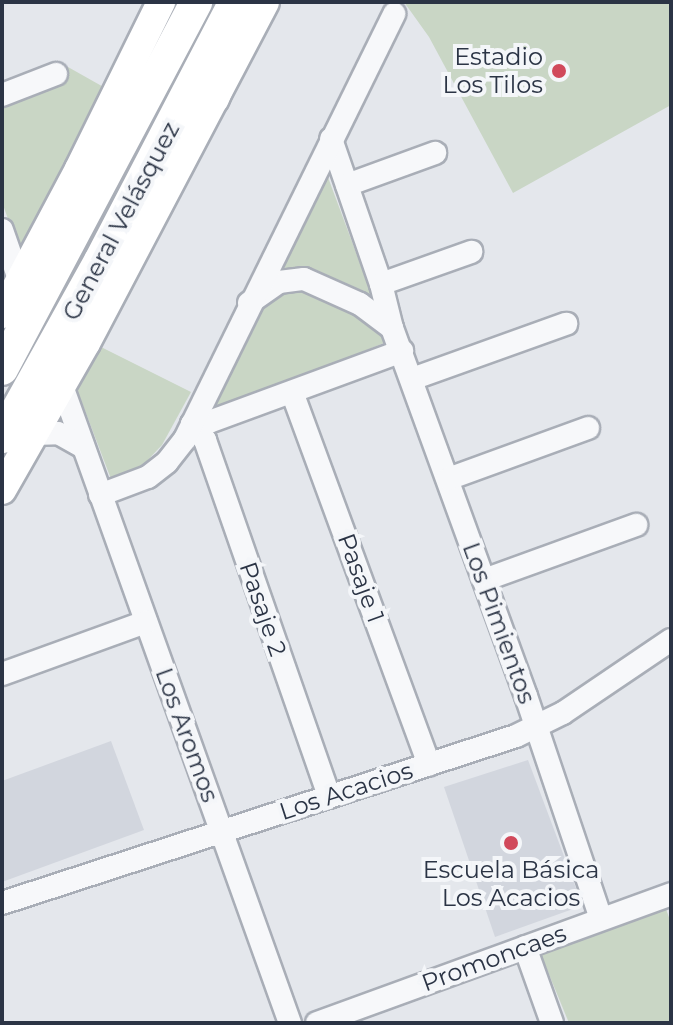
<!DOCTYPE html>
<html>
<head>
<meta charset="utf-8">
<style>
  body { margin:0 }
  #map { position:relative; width:673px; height:1025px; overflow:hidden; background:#e4e7ec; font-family:Montserrat,sans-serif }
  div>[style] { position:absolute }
  .built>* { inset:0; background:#d2d6de }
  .green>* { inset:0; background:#c9d6c5 }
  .roads { filter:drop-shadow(2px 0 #a9aeb7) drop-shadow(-2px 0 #a9aeb7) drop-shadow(0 2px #a9aeb7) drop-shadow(0 -2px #a9aeb7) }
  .minor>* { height:22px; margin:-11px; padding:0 11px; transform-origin:11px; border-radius:11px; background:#f7f8fa }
  .major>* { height:28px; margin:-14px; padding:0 14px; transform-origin:14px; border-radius:14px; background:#fff }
  .highway>* { height:32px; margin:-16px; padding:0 16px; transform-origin:16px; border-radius:16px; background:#fff }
  .dots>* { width:22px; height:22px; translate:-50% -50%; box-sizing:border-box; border:4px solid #f4f6f9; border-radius:50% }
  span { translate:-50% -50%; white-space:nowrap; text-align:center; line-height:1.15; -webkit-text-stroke:8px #f4f6f9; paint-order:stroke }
  .poi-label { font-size:24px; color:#2b3445 }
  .right { translate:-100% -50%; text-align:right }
  .street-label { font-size:24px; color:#2b3445 }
  .frame { position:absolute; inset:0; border:4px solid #2b3445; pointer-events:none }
</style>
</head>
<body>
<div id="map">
  <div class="built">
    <i style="clip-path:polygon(111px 741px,144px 830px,2px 882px,2px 781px)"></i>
    <i style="clip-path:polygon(528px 760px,580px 899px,573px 909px,495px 937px,444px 787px)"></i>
  </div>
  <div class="green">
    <i style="clip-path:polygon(404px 2px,671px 2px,671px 105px,513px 193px,429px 37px)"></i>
    <i style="clip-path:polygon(68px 67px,107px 89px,20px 253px,2px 202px,2px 104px,62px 81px)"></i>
    <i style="clip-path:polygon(326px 172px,389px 341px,209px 413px)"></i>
    <i style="clip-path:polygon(99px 346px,191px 392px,162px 445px,144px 464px,111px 479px,76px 387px)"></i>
    <i style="clip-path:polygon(666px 909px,671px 923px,671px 1023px,569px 1023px,541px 955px)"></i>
  </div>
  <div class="roads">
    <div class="minor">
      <i style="left:2px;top:95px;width:58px;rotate:-21.3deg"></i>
      <i style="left:331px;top:139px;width:153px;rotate:71deg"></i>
      <i style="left:381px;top:284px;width:45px;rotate:76deg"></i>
      <i style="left:347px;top:185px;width:94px;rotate:-20deg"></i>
      <i style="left:2px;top:230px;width:55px;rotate:70.9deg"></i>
      <i style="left:381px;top:284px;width:96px;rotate:-19.6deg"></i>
      <i style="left:249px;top:303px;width:37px;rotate:-35deg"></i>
      <i style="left:279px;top:282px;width:25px;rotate:-7deg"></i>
      <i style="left:304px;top:279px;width:61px;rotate:24.1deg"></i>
      <i style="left:360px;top:304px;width:40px;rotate:37deg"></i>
      <i style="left:392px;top:328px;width:392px;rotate:70deg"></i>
      <i style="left:526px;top:696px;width:235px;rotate:71.4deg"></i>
      <i style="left:412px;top:379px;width:164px;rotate:-19.7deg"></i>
      <i style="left:62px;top:386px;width:677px;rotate:70.31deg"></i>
      <i style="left:292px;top:392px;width:397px;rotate:69.8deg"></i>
      <i style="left:192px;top:424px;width:21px;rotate:51deg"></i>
      <i style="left:205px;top:440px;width:378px;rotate:70.8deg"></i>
      <i style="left:192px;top:424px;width:17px;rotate:-7deg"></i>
      <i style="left:209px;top:422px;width:206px;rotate:-20.2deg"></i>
      <i style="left:35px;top:434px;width:23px;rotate:-2deg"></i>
      <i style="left:58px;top:433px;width:29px;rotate:29deg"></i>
      <i style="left:448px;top:479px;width:149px;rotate:-20deg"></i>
      <i style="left:100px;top:495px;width:51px;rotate:-20.6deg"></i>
      <i style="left:148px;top:477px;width:24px;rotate:-38deg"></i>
      <i style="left:167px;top:462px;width:29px;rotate:-52deg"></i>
      <i style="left:185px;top:439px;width:474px;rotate:-63.8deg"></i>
      <i style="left:484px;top:580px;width:162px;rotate:-19.9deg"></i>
      <i style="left:2px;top:674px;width:153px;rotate:-19.9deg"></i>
      <i style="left:2px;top:903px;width:540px;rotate:-18deg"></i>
      <i style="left:516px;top:736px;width:52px;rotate:-26.1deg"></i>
      <i style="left:563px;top:713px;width:130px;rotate:-34.1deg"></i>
      <i style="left:525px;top:947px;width:81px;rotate:70.4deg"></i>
      <i style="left:317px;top:1023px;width:377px;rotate:-20deg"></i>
    </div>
    <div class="major">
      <i style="left:2px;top:314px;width:164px;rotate:-62deg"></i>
      <i style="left:79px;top:169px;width:186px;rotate:-63.8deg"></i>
      <i style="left:2px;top:490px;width:169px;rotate:-60.3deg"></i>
      <i style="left:86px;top:343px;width:385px;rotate:-62.3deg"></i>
    </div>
    <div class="highway">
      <i style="left:213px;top:98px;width:65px;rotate:-68.2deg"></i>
      <i style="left:2px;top:369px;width:415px;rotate:-62.1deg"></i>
      <i style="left:2px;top:437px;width:201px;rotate:-60.9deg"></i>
      <i style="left:100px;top:261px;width:292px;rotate:-62.5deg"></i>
    </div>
  </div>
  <div class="dots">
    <i style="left:559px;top:71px;background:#d1495b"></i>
    <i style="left:511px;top:843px;background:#d1495b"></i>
  </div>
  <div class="poi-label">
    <span class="right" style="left:543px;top:71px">Estadio<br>Los Tilos</span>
    <span style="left:511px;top:884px">Escuela Básica<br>Los Acacios</span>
  </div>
  <div class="street-label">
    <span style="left:121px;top:221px;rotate:-62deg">General Velásquez</span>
    <span style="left:361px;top:578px;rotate:70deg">Pasaje 1</span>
    <span style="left:263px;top:609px;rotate:71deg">Pasaje 2</span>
    <span style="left:499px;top:623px;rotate:70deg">Los Pimientos</span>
    <span style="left:187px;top:735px;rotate:70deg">Los Aromos</span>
    <span style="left:346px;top:791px;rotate:-18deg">Los Acacios</span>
    <span style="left:494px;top:958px;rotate:-20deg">Promoncaes</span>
  </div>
  <div class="frame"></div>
</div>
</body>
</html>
